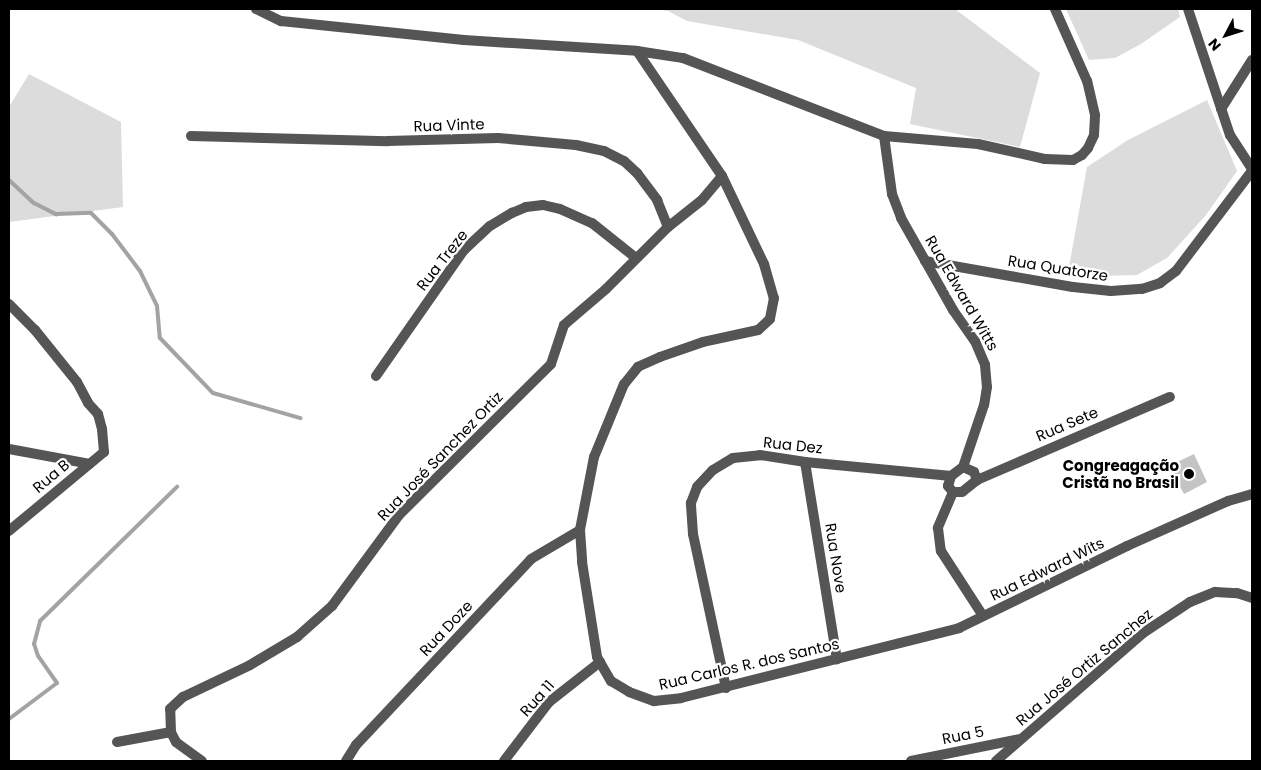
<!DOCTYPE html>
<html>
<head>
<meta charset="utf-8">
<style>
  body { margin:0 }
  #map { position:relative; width:1261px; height:770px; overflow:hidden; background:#fff; font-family:Poppins,sans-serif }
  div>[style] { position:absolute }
  .green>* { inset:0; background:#dcdcdc }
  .stream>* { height:4px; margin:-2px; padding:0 2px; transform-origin:2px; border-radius:2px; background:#a3a3a3 }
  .building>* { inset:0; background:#c4c4c4 }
  .minor>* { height:10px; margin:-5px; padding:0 5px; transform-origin:5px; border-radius:5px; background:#555 }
  .dots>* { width:14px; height:14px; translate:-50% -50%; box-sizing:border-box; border:2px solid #fff; border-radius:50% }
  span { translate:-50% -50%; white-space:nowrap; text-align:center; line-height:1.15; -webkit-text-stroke:4.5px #fff; paint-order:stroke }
  .street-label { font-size:15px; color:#000 }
  .poi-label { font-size:15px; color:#000; font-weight:700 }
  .right { translate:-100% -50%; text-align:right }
  .frame { position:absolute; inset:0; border:10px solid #000; pointer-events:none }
  .north { position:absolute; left:1201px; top:10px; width:50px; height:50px; -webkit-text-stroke:4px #fff; paint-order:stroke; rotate:230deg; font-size:14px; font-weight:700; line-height:20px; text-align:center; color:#000 }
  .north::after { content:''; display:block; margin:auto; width:18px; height:22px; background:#000; clip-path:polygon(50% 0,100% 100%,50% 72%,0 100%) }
</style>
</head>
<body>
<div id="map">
  <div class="green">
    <i style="clip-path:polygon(656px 9px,955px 9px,1040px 73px,1020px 147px,910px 124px,916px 88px,798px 40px,687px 21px,668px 11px)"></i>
    <i style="clip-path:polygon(1066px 9px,1178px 9px,1180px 17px,1141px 44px,1115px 58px,1089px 60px)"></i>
    <i style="clip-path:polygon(29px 74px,121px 122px,123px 207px,9px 222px,9px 107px)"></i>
    <i style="clip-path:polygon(1207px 100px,1237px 171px,1206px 215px,1167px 258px,1137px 275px,1101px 276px,1069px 267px,1087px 167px,1128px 140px)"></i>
  </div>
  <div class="stream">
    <i style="left:9px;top:180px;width:34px;rotate:43deg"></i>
    <i style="left:34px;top:203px;width:25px;rotate:27deg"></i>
    <i style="left:56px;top:214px;width:35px;rotate:-2deg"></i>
    <i style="left:91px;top:213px;width:30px;rotate:45deg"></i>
    <i style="left:112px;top:234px;width:46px;rotate:52.9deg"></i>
    <i style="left:140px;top:271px;width:39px;rotate:64deg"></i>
    <i style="left:157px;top:306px;width:32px;rotate:85deg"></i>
    <i style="left:160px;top:338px;width:76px;rotate:46.1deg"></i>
    <i style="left:213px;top:393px;width:91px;rotate:16deg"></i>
    <i style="left:9px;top:719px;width:60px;rotate:-36.9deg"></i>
    <i style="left:57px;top:683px;width:33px;rotate:-125deg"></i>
    <i style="left:38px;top:656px;width:13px;rotate:-108deg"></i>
    <i style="left:34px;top:644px;width:24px;rotate:-75deg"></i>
    <i style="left:40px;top:621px;width:192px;rotate:-44.4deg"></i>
  </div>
  <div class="building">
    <i style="clip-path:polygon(1194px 454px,1207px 482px,1184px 494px,1169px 466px)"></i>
  </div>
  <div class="minor">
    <i style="left:256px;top:9px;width:28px;rotate:26deg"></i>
    <i style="left:281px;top:21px;width:184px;rotate:5.9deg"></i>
    <i style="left:464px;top:40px;width:173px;rotate:3.6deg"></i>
    <i style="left:637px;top:51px;width:47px;rotate:8.7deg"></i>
    <i style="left:683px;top:58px;width:216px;rotate:21.2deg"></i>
    <i style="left:884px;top:136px;width:94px;rotate:4.9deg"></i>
    <i style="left:978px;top:144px;width:69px;rotate:12.6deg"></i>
    <i style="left:1045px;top:159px;width:28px;rotate:2deg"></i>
    <i style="left:1073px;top:160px;width:10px;rotate:-29deg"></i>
    <i style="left:1082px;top:155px;width:9px;rotate:-49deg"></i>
    <i style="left:1088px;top:148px;width:14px;rotate:-65deg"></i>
    <i style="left:1094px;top:135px;width:20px;rotate:-87deg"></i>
    <i style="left:1095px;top:115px;width:35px;rotate:-103deg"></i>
    <i style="left:1087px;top:81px;width:79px;rotate:-114deg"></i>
    <i style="left:1188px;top:9px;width:133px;rotate:71.6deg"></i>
    <i style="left:1230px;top:135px;width:40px;rotate:57.1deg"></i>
    <i style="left:637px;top:51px;width:151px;rotate:55.8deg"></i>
    <i style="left:722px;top:176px;width:98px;rotate:64.5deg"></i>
    <i style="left:764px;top:264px;width:35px;rotate:74deg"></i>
    <i style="left:774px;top:298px;width:21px;rotate:101deg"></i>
    <i style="left:770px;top:319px;width:16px;rotate:137deg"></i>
    <i style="left:758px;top:330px;width:56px;rotate:167.7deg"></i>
    <i style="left:703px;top:342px;width:46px;rotate:160.8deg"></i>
    <i style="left:660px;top:357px;width:24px;rotate:156deg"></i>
    <i style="left:638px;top:367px;width:22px;rotate:129deg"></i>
    <i style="left:624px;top:384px;width:79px;rotate:112.3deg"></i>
    <i style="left:594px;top:457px;width:74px;rotate:100.9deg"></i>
    <i style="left:580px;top:530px;width:32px;rotate:86deg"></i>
    <i style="left:582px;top:562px;width:96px;rotate:81deg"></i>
    <i style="left:597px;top:657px;width:28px;rotate:60deg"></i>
    <i style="left:611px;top:681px;width:21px;rotate:31deg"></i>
    <i style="left:629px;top:692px;width:27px;rotate:20deg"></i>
    <i style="left:654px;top:701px;width:27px;rotate:-6deg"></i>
    <i style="left:681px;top:698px;width:287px;rotate:-14.1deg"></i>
    <i style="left:959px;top:628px;width:187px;rotate:-26deg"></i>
    <i style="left:1127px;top:546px;width:111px;rotate:-24deg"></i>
    <i style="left:1228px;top:501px;width:25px;rotate:-16deg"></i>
    <i style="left:1221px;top:109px;width:58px;rotate:-57.7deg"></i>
    <i style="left:191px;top:136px;width:197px;rotate:1.5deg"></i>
    <i style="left:388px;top:141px;width:110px;rotate:-1.6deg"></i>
    <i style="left:498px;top:138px;width:78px;rotate:5.1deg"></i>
    <i style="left:576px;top:145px;width:29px;rotate:12deg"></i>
    <i style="left:604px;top:151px;width:22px;rotate:27deg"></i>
    <i style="left:624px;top:161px;width:18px;rotate:43deg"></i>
    <i style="left:637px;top:173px;width:34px;rotate:53deg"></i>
    <i style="left:657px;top:200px;width:29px;rotate:68deg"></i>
    <i style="left:884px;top:136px;width:59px;rotate:82.1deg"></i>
    <i style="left:892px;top:194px;width:26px;rotate:69deg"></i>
    <i style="left:901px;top:218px;width:106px;rotate:60.5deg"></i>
    <i style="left:953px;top:310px;width:38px;rotate:55deg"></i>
    <i style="left:975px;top:341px;width:26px;rotate:67deg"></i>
    <i style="left:985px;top:365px;width:22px;rotate:85deg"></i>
    <i style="left:987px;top:387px;width:18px;rotate:99deg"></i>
    <i style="left:984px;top:405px;width:65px;rotate:108.7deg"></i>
    <i style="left:925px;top:261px;width:150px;rotate:10deg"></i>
    <i style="left:1073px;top:287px;width:38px;rotate:6deg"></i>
    <i style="left:1111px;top:291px;width:31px;rotate:-4deg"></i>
    <i style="left:1142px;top:289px;width:19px;rotate:-18deg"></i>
    <i style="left:1160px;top:283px;width:20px;rotate:-37deg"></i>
    <i style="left:1176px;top:271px;width:126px;rotate:-52.8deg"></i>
    <i style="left:9px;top:304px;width:37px;rotate:45deg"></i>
    <i style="left:35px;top:330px;width:67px;rotate:51.1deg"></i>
    <i style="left:77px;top:382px;width:24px;rotate:62deg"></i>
    <i style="left:88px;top:403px;width:15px;rotate:48deg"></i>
    <i style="left:98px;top:414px;width:16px;rotate:75deg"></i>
    <i style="left:102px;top:429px;width:23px;rotate:85deg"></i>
    <i style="left:104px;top:452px;width:124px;rotate:140.3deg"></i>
    <i style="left:376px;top:376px;width:154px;rotate:-55.1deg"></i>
    <i style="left:464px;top:250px;width:35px;rotate:-43deg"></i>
    <i style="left:490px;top:226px;width:26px;rotate:-31deg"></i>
    <i style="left:512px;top:213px;width:15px;rotate:-23deg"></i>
    <i style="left:526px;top:207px;width:17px;rotate:-7deg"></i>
    <i style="left:543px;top:205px;width:17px;rotate:13deg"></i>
    <i style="left:560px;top:209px;width:35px;rotate:24deg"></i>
    <i style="left:592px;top:223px;width:56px;rotate:38.5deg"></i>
    <i style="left:9px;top:449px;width:82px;rotate:10.5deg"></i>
    <i style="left:805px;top:462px;width:200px;rotate:80.8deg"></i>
    <i style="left:963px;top:467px;width:12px;rotate:24deg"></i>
    <i style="left:974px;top:472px;width:9px;rotate:69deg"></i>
    <i style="left:977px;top:480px;width:19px;rotate:141deg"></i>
    <i style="left:962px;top:492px;width:9px;rotate:180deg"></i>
    <i style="left:953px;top:492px;width:8px;rotate:-130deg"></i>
    <i style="left:948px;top:486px;width:10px;rotate:-73deg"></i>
    <i style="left:951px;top:476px;width:15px;rotate:-37deg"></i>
    <i style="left:977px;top:480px;width:210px;rotate:-23.3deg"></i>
    <i style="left:953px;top:492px;width:39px;rotate:113deg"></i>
    <i style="left:938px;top:528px;width:23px;rotate:83deg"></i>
    <i style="left:941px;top:551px;width:77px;rotate:57.1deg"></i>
    <i style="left:726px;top:688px;width:157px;rotate:-102.1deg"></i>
    <i style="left:693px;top:534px;width:31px;rotate:-94deg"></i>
    <i style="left:691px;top:503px;width:17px;rotate:-69deg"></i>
    <i style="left:697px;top:487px;width:23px;rotate:-47deg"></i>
    <i style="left:713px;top:470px;width:23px;rotate:-31deg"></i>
    <i style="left:733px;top:458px;width:27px;rotate:-6deg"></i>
    <i style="left:760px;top:455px;width:46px;rotate:8.8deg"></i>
    <i style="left:805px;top:462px;width:147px;rotate:5.5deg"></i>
    <i style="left:117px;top:742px;width:55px;rotate:-10.5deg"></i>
    <i style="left:202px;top:761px;width:32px;rotate:-144deg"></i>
    <i style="left:176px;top:742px;width:11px;rotate:-117deg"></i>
    <i style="left:171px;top:732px;width:23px;rotate:-92deg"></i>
    <i style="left:170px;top:709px;width:18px;rotate:-43deg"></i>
    <i style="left:183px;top:697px;width:74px;rotate:-25.5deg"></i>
    <i style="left:250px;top:665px;width:55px;rotate:-30.8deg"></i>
    <i style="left:297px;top:637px;width:47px;rotate:-41.5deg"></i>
    <i style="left:332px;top:606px;width:113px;rotate:-53.6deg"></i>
    <i style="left:399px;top:515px;width:214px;rotate:-44.8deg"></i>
    <i style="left:551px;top:364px;width:41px;rotate:-71.6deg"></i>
    <i style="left:564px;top:325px;width:55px;rotate:-40.6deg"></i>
    <i style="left:606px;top:289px;width:88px;rotate:-45deg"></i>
    <i style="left:668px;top:227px;width:43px;rotate:-38.5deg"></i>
    <i style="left:702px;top:200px;width:31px;rotate:-50deg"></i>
    <i style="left:346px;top:761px;width:19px;rotate:-58deg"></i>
    <i style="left:356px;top:745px;width:255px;rotate:-46.7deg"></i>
    <i style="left:531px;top:559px;width:57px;rotate:-30.6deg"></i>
    <i style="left:504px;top:761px;width:74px;rotate:-52.7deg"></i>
    <i style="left:549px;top:702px;width:65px;rotate:-38.1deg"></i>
    <i style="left:911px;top:761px;width:111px;rotate:-11.4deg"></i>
    <i style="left:996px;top:761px;width:195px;rotate:-41deg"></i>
    <i style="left:1143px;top:633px;width:56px;rotate:-33.4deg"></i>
    <i style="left:1190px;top:602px;width:27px;rotate:-22deg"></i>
    <i style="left:1215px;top:592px;width:22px;rotate:3deg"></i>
    <i style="left:1237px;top:593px;width:16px;rotate:18deg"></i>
  </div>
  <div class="dots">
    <i style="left:1189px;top:474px;background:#000"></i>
  </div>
  <div class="street-label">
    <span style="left:449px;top:125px;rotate:-2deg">Rua Vinte</span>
    <span style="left:442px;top:260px;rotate:-52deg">Rua Treze</span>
    <span style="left:1058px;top:268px;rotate:9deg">Rua Quatorze</span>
    <span style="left:962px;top:293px;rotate:60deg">Rua Edward Witts</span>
    <span style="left:1067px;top:424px;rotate:-23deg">Rua Sete</span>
    <span style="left:793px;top:445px;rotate:6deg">Rua Dez</span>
    <span style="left:440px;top:456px;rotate:-46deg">Rua José Sanchez Ortiz</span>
    <span style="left:51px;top:476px;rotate:-40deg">Rua B</span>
    <span style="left:836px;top:558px;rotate:81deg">Rua Nove</span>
    <span style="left:1047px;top:569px;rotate:-26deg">Rua Edward Wits</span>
    <span style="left:446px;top:628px;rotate:-47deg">Rua Doze</span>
    <span style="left:749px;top:664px;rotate:-13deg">Rua Carlos R. dos Santos</span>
    <span style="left:1084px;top:667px;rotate:-40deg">Rua José Ortiz Sanchez</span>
    <span style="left:537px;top:698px;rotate:-48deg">Rua 11</span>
    <span style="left:963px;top:735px;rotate:-11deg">Rua 5</span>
  </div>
  <div class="poi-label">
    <span class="right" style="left:1179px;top:474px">Congreagação<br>Cristã no Brasil</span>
  </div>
  <div class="frame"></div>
  <div class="north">N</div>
</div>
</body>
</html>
